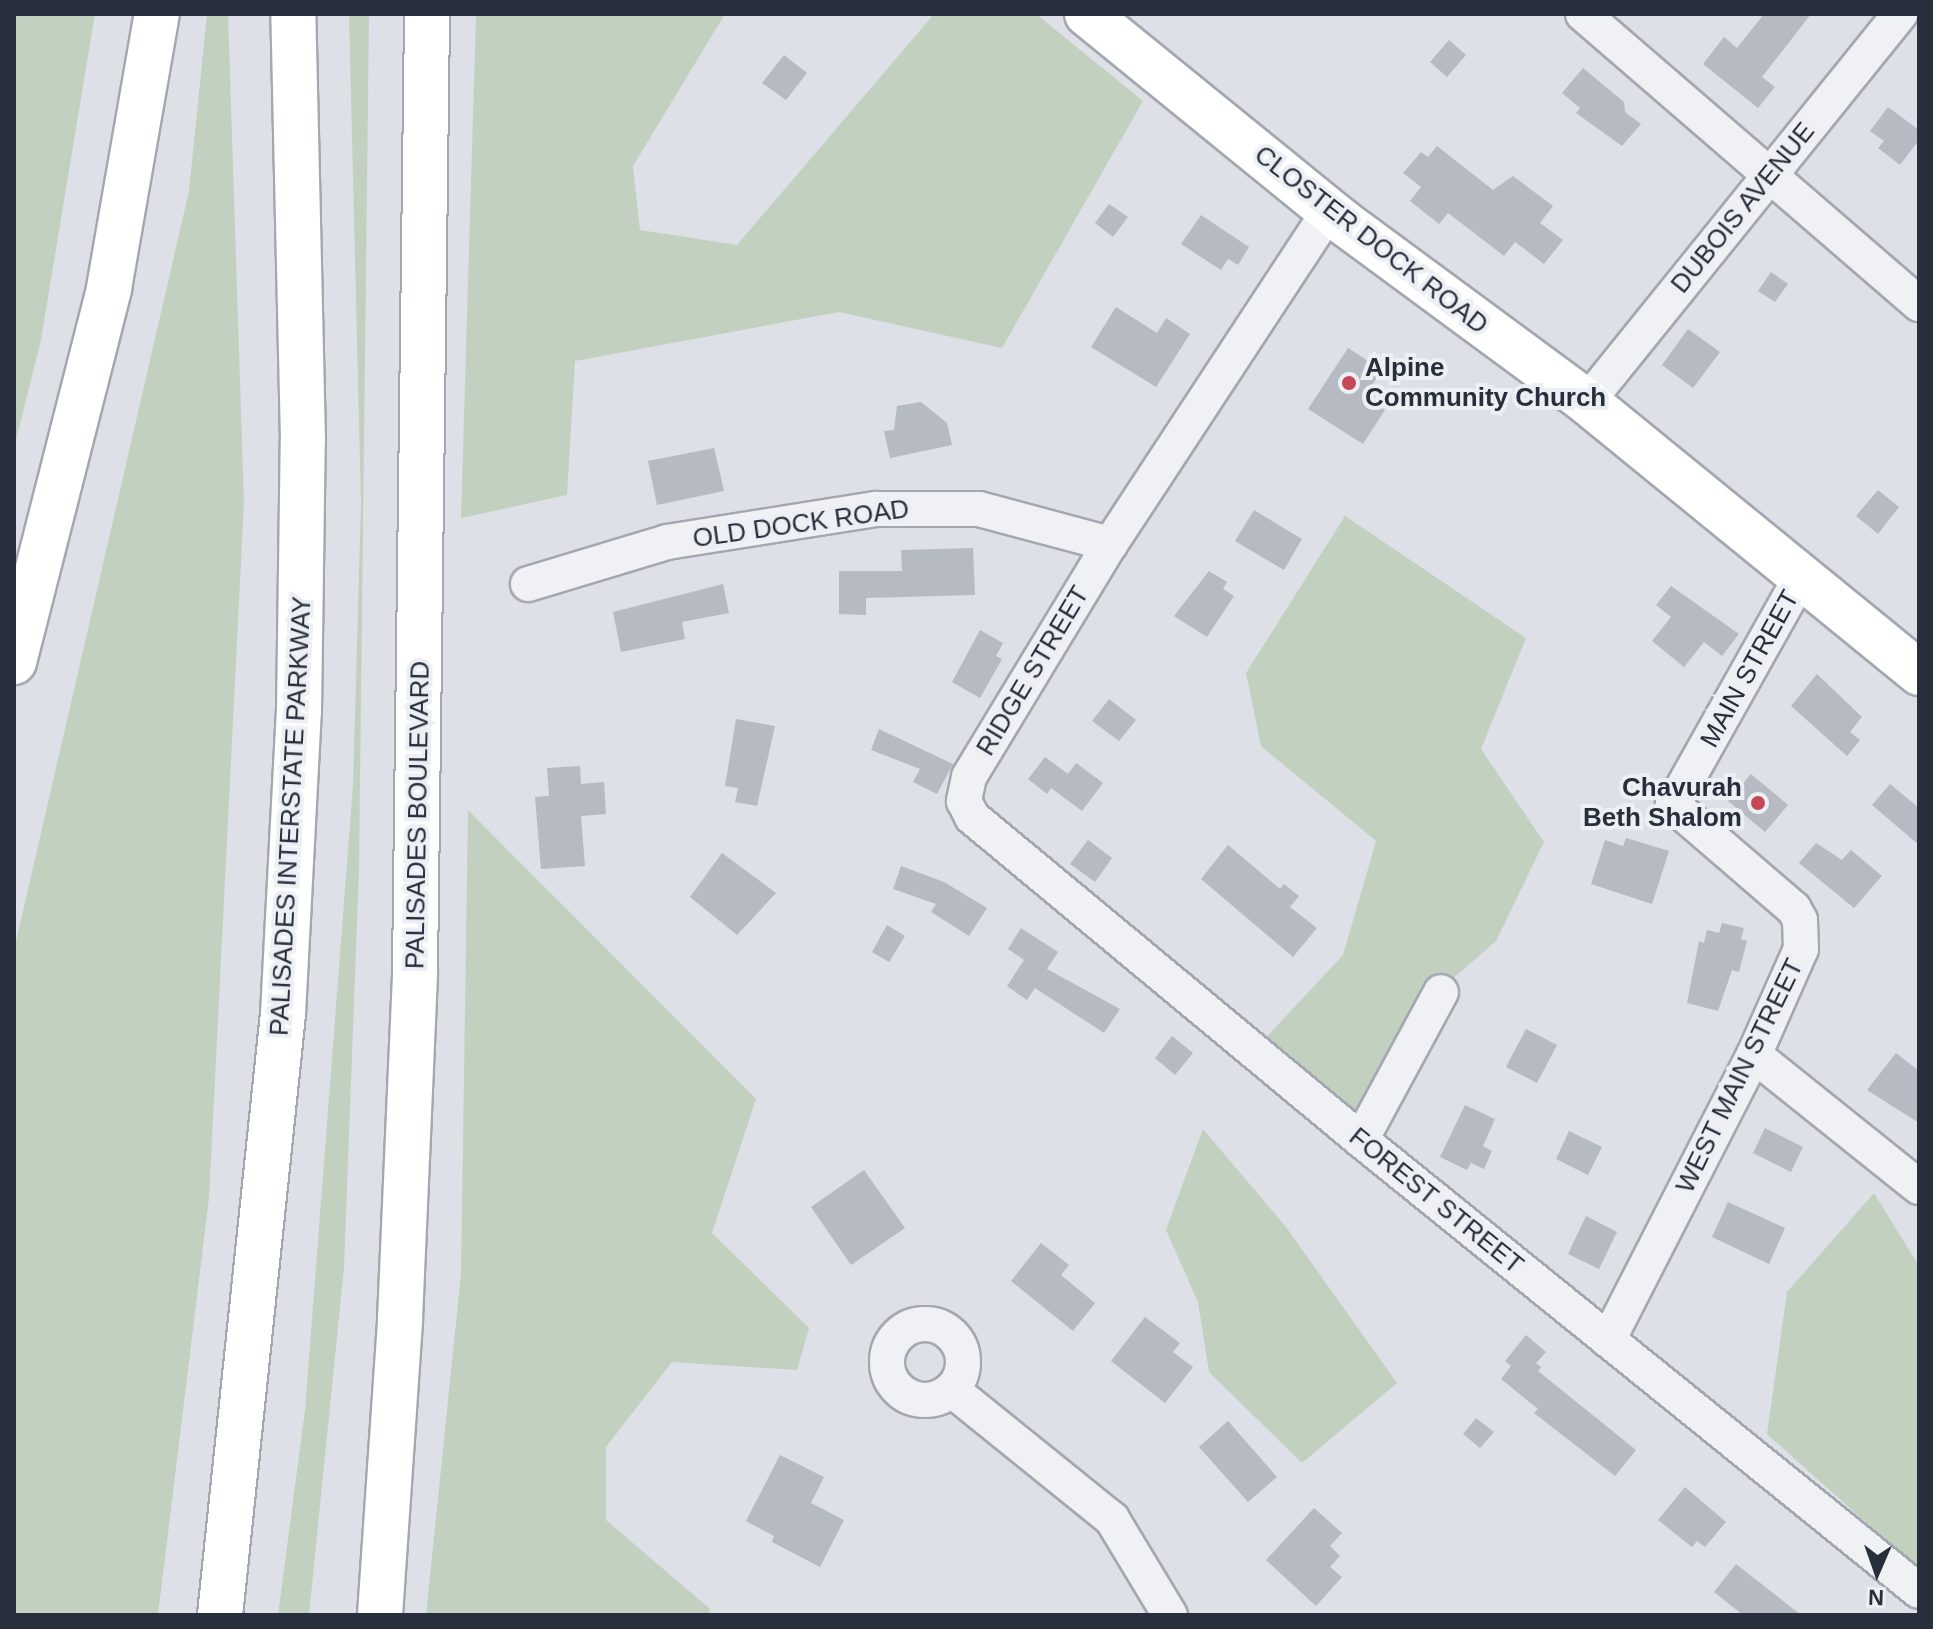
<!DOCTYPE html>
<html>
<head>
<meta charset="utf-8">
<style>
  body { margin:0 }
  #map { position:relative; width:1933px; height:1629px; overflow:hidden; background:#dde0e6; font-family:Helvetica,sans-serif }
  div>[style] { position:absolute }
  .green>* { inset:0; background:#c2d0bf }
  .building>* { inset:0; background:#b5bac3 }
  .roads { filter:drop-shadow(2px 0 #a3a7b0) drop-shadow(-2px 0 #a3a7b0) drop-shadow(0 2px #a3a7b0) drop-shadow(0 -2px #a3a7b0) }
  .minor>* { height:34px; margin:-17px; padding:0 17px; transform-origin:17px; border-radius:17px; background:#f0f1f5 }
  .minor>.ring { margin:-17px; padding:0; box-sizing:content-box; background:none; border:34px solid #f0f1f5; border-radius:50% }
  .major>* { height:44px; margin:-22px; padding:0 22px; transform-origin:22px; border-radius:22px; background:#fff }
  .highway>* { height:44px; margin:-22px; padding:0 22px; transform-origin:22px; border-radius:22px; background:#fff }
  .dots>* { width:22px; height:22px; translate:-50% -50%; box-sizing:border-box; border:4px solid #eceff4; border-radius:50% }
  span { translate:-50% -50%; white-space:nowrap; text-align:center; line-height:1.15; -webkit-text-stroke:8px #eceff4; paint-order:stroke }
  .street-label { font-size:26px; color:#282e3c }
  .poi-label { font-size:26px; color:#282e3c; font-weight:700 }
  .left { translate:0 -50%; text-align:left }
  .right { translate:-100% -50%; text-align:right }
  .frame { position:absolute; inset:0; border:16px solid #282e3c; pointer-events:none }
  .north { position:absolute; left:1837px; top:1533px; width:80px; height:80px; -webkit-text-stroke:6px #eceff4; paint-order:stroke; rotate:182deg; font-size:22px; font-weight:700; line-height:32px; text-align:center; color:#282e3c }
  .north::after { content:''; display:block; margin:auto; width:28px; height:36px; background:#282e3c; clip-path:polygon(50% 0,100% 100%,50% 72%,0 100%) }
</style>
</head>
<body>
<div id="map">
  <div class="green">
    <i style="clip-path:polygon(14px 14px,95px 14px,41px 340px,14px 448px)"></i>
    <i style="clip-path:polygon(207px 14px,228px 14px,244px 503px,209px 1198px,158px 1615px,14px 1615px,14px 950px,189px 191px)"></i>
    <i style="clip-path:polygon(349px 14px,369px 14px,359px 870px,344px 1267px,309px 1615px,278px 1615px,305px 1410px,353px 785px,361px 503px)"></i>
    <i style="clip-path:polygon(476px 14px,725px 14px,633px 166px,640px 230px,737px 245px,934px 14px,1036px 14px,1143px 101px,1002px 348px,839px 312px,575px 361px,567px 495px,461px 518px)"></i>
    <i style="clip-path:polygon(1345px 516px,1526px 638px,1481px 749px,1544px 842px,1496px 941px,1434px 995px,1364px 1118px,1261px 1043px,1343px 955px,1376px 841px,1261px 746px,1246px 673px)"></i>
    <i style="clip-path:polygon(468px 810px,756px 1099px,712px 1233px,809px 1328px,797px 1370px,672px 1362px,606px 1447px,606px 1520px,710px 1609px,708px 1615px,426px 1615px,461px 1274px)"></i>
    <i style="clip-path:polygon(1203px 1129px,1286px 1227px,1397px 1383px,1302px 1463px,1209px 1372px,1198px 1302px,1166px 1230px)"></i>
    <i style="clip-path:polygon(1874px 1193px,1919px 1266px,1919px 1570px,1767px 1434px,1787px 1292px)"></i>
  </div>
  <div class="building">
    <i style="clip-path:polygon(1764px 14px,1811px 14px,1762px 77px,1775px 87px,1758px 108px,1703px 64px,1724px 37px,1737px 48px)"></i>
    <i style="clip-path:polygon(1449px 40px,1466px 55px,1447px 77px,1430px 62px)"></i>
    <i style="clip-path:polygon(784px 55px,807px 73px,786px 100px,762px 83px)"></i>
    <i style="clip-path:polygon(1583px 68px,1624px 102px,1625px 112px,1641px 124px,1622px 146px,1576px 113px,1580px 108px,1562px 93px)"></i>
    <i style="clip-path:polygon(1888px 107px,1919px 130px,1919px 140px,1900px 165px,1878px 148px,1884px 141px,1870px 131px)"></i>
    <i style="clip-path:polygon(1437px 146px,1493px 190px,1513px 176px,1553px 206px,1540px 223px,1563px 240px,1544px 264px,1515px 242px,1504px 256px,1448px 213px,1439px 224px,1410px 201px,1421px 187px,1403px 173px,1421px 152px,1428px 157px)"></i>
    <i style="clip-path:polygon(1109px 204px,1128px 217px,1113px 237px,1095px 223px)"></i>
    <i style="clip-path:polygon(1201px 215px,1249px 247px,1238px 265px,1228px 259px,1221px 270px,1181px 244px)"></i>
    <i style="clip-path:polygon(1771px 272px,1788px 284px,1775px 302px,1758px 291px)"></i>
    <i style="clip-path:polygon(1116px 307px,1157px 333px,1166px 318px,1190px 334px,1156px 387px,1091px 347px)"></i>
    <i style="clip-path:polygon(1688px 329px,1720px 352px,1693px 388px,1662px 365px)"></i>
    <i style="clip-path:polygon(1348px 348px,1382px 370px,1364px 397px,1385px 410px,1363px 444px,1308px 409px)"></i>
    <i style="clip-path:polygon(921px 402px,947px 423px,952px 445px,890px 458px,884px 431px,894px 430px,897px 406px)"></i>
    <i style="clip-path:polygon(714px 448px,724px 491px,657px 505px,648px 461px)"></i>
    <i style="clip-path:polygon(1878px 490px,1899px 507px,1878px 534px,1856px 516px)"></i>
    <i style="clip-path:polygon(1254px 510px,1302px 539px,1284px 570px,1235px 541px)"></i>
    <i style="clip-path:polygon(973px 548px,975px 595px,866px 598px,866px 615px,839px 614px,839px 571px,902px 571px,901px 550px)"></i>
    <i style="clip-path:polygon(1209px 571px,1227px 582px,1223px 589px,1234px 596px,1207px 637px,1174px 616px)"></i>
    <i style="clip-path:polygon(723px 584px,729px 613px,682px 622px,685px 639px,621px 652px,613px 612px)"></i>
    <i style="clip-path:polygon(1671px 586px,1739px 634px,1722px 656px,1704px 642px,1684px 667px,1652px 641px,1671px 617px,1656px 605px)"></i>
    <i style="clip-path:polygon(980px 630px,1003px 643px,996px 656px,1002px 659px,980px 698px,952px 682px)"></i>
    <i style="clip-path:polygon(1817px 674px,1862px 717px,1850px 732px,1860px 740px,1847px 756px,1791px 706px)"></i>
    <i style="clip-path:polygon(1109px 699px,1136px 720px,1119px 741px,1092px 721px)"></i>
    <i style="clip-path:polygon(736px 719px,775px 726px,757px 806px,735px 802px,738px 788px,725px 786px)"></i>
    <i style="clip-path:polygon(879px 729px,953px 764px,937px 794px,913px 782px,920px 769px,871px 750px)"></i>
    <i style="clip-path:polygon(1045px 757px,1068px 774px,1076px 763px,1103px 783px,1082px 811px,1051px 788px,1047px 794px,1028px 779px)"></i>
    <i style="clip-path:polygon(580px 766px,581px 784px,604px 782px,606px 814px,581px 816px,585px 866px,541px 869px,535px 797px,549px 796px,547px 768px)"></i>
    <i style="clip-path:polygon(1751px 774px,1788px 805px,1765px 832px,1728px 801px)"></i>
    <i style="clip-path:polygon(1890px 784px,1919px 808px,1919px 845px,1872px 805px)"></i>
    <i style="clip-path:polygon(1626px 838px,1669px 851px,1652px 904px,1591px 884px,1605px 840px,1623px 846px)"></i>
    <i style="clip-path:polygon(1088px 840px,1112px 858px,1095px 882px,1070px 864px)"></i>
    <i style="clip-path:polygon(1816px 843px,1842px 860px,1851px 850px,1882px 876px,1854px 908px,1799px 863px)"></i>
    <i style="clip-path:polygon(1228px 845px,1280px 889px,1284px 884px,1299px 896px,1290px 907px,1317px 928px,1293px 957px,1201px 879px)"></i>
    <i style="clip-path:polygon(722px 853px,776px 893px,737px 935px,690px 897px)"></i>
    <i style="clip-path:polygon(901px 866px,944px 882px,987px 908px,969px 936px,931px 912px,936px 904px,893px 889px)"></i>
    <i style="clip-path:polygon(1722px 923px,1744px 928px,1741px 939px,1747px 941px,1739px 972px,1732px 970px,1718px 1011px,1687px 1003px,1699px 941px,1704px 943px,1707px 930px,1719px 933px)"></i>
    <i style="clip-path:polygon(887px 925px,905px 936px,889px 962px,872px 952px)"></i>
    <i style="clip-path:polygon(1021px 928px,1058px 952px,1047px 969px,1120px 1009px,1104px 1033px,1035px 988px,1027px 1000px,1007px 986px,1024px 960px,1008px 949px)"></i>
    <i style="clip-path:polygon(1526px 1029px,1557px 1045px,1537px 1083px,1506px 1067px)"></i>
    <i style="clip-path:polygon(1172px 1036px,1193px 1053px,1175px 1075px,1155px 1058px)"></i>
    <i style="clip-path:polygon(1896px 1053px,1919px 1071px,1919px 1123px,1867px 1090px)"></i>
    <i style="clip-path:polygon(1465px 1105px,1495px 1119px,1483px 1146px,1492px 1151px,1484px 1169px,1471px 1163px,1467px 1170px,1440px 1157px)"></i>
    <i style="clip-path:polygon(1765px 1128px,1803px 1147px,1791px 1172px,1753px 1153px)"></i>
    <i style="clip-path:polygon(1569px 1131px,1602px 1147px,1588px 1175px,1556px 1159px)"></i>
    <i style="clip-path:polygon(864px 1170px,905px 1228px,851px 1265px,811px 1207px)"></i>
    <i style="clip-path:polygon(1728px 1202px,1785px 1228px,1769px 1264px,1712px 1237px)"></i>
    <i style="clip-path:polygon(1586px 1216px,1617px 1232px,1599px 1269px,1568px 1254px)"></i>
    <i style="clip-path:polygon(1041px 1243px,1069px 1265px,1061px 1275px,1095px 1303px,1073px 1331px,1011px 1281px)"></i>
    <i style="clip-path:polygon(1145px 1317px,1180px 1343px,1173px 1352px,1193px 1367px,1165px 1403px,1111px 1361px)"></i>
    <i style="clip-path:polygon(1526px 1335px,1546px 1352px,1536px 1363px,1541px 1367px,1538px 1371px,1636px 1450px,1615px 1476px,1534px 1413px,1538px 1409px,1501px 1379px,1511px 1366px,1505px 1361px)"></i>
    <i style="clip-path:polygon(1476px 1418px,1494px 1432px,1480px 1448px,1463px 1434px)"></i>
    <i style="clip-path:polygon(1228px 1421px,1277px 1477px,1248px 1502px,1199px 1447px)"></i>
    <i style="clip-path:polygon(780px 1455px,824px 1477px,811px 1503px,844px 1520px,820px 1567px,772px 1542px,774px 1536px,746px 1521px)"></i>
    <i style="clip-path:polygon(1685px 1487px,1726px 1522px,1705px 1547px,1697px 1541px,1692px 1547px,1658px 1520px)"></i>
    <i style="clip-path:polygon(1314px 1508px,1342px 1533px,1330px 1546px,1340px 1556px,1330px 1567px,1342px 1577px,1316px 1606px,1266px 1560px)"></i>
    <i style="clip-path:polygon(1736px 1564px,1801px 1615px,1743px 1615px,1714px 1592px)"></i>
  </div>
  <div class="roads">
    <div class="minor">
      <i style="left:1583px;top:14px;width:444px;rotate:40.8deg"></i>
      <i style="left:1329px;top:211px;width:399px;rotate:123.3deg"></i>
      <i style="left:1110px;top:544px;width:272px;rotate:121.2deg"></i>
      <i style="left:969px;top:777px;width:25px;rotate:102deg"></i>
      <i style="left:964px;top:801px;width:18px;rotate:63deg"></i>
      <i style="left:972px;top:817px;width:506px;rotate:39.7deg"></i>
      <i style="left:1361px;top:1140px;width:717px;rotate:38.95deg"></i>
      <i style="left:1587px;top:402px;width:499px;rotate:-51.1deg"></i>
      <i style="left:528px;top:584px;width:145px;rotate:-16.8deg"></i>
      <i style="left:667px;top:542px;width:212px;rotate:-9deg"></i>
      <i style="left:876px;top:509px;width:103px"></i>
      <i style="left:979px;top:509px;width:136px;rotate:15deg"></i>
      <i style="left:1754px;top:1055px;width:211px;rotate:38.7deg"></i>
      <i style="left:1361px;top:1140px;width:168px;rotate:-61.6deg"></i>
      <i class="ring" style="left:887px;top:1324px;width:42px;height:42px"></i>
      <i style="left:1608px;top:1340px;width:320px;rotate:-62.9deg"></i>
      <i style="left:1754px;top:1055px;width:116px;rotate:-66.1deg"></i>
      <i style="left:1801px;top:949px;width:29px;rotate:-92deg"></i>
      <i style="left:1800px;top:920px;width:13px;rotate:-119deg"></i>
      <i style="left:1794px;top:909px;width:160px;rotate:-139.3deg"></i>
      <i style="left:1673px;top:805px;width:264px;rotate:-60.7deg"></i>
      <i style="left:952px;top:1390px;width:206px;rotate:38.9deg"></i>
      <i style="left:1112px;top:1519px;width:112px;rotate:58.9deg"></i>
    </div>
    <div class="major">
      <i style="left:1087px;top:14px;width:330px;rotate:39.1deg"></i>
      <i style="left:1343px;top:222px;width:303px;rotate:36.4deg"></i>
      <i style="left:1587px;top:402px;width:429px;rotate:39.2deg"></i>
      <i style="left:380px;top:1615px;width:297px;rotate:-86.1deg"></i>
      <i style="left:400px;top:1319px;width:348px;rotate:-87.5deg"></i>
      <i style="left:415px;top:971px;width:957px;rotate:-89.28deg"></i>
    </div>
    <div class="highway">
      <i style="left:14px;top:662px;width:386px;rotate:-75.7deg"></i>
      <i style="left:109px;top:288px;width:278px;rotate:-80.1deg"></i>
      <i style="left:220px;top:1615px;width:604px;rotate:-84.02deg"></i>
      <i style="left:283px;top:1014px;width:303px;rotate:-87deg"></i>
      <i style="left:299px;top:711px;width:270px;rotate:-89.2deg"></i>
      <i style="left:303px;top:441px;width:427px;rotate:-91.3deg"></i>
    </div>
  </div>
  <div class="dots">
    <i style="left:1349px;top:383px;background:#c64756"></i>
    <i style="left:1758px;top:803px;background:#c64756"></i>
  </div>
  <div class="street-label">
    <span style="left:1743px;top:208px;rotate:-51deg">DUBOIS AVENUE</span>
    <span style="left:1371px;top:240px;rotate:38deg">CLOSTER DOCK ROAD</span>
    <span style="left:801px;top:524px;rotate:-8deg">OLD DOCK ROAD</span>
    <span style="left:1750px;top:669px;rotate:-61deg">MAIN STREET</span>
    <span style="left:1033px;top:671px;rotate:-59deg">RIDGE STREET</span>
    <span style="left:418px;top:815px;rotate:-89deg">PALISADES BOULEVARD</span>
    <span style="left:291px;top:816px;rotate:-87deg">PALISADES INTERSTATE PARKWAY</span>
    <span style="left:1740px;top:1076px;rotate:-64deg">WEST MAIN STREET</span>
    <span style="left:1436px;top:1201px;rotate:39deg">FOREST STREET</span>
  </div>
  <div class="poi-label">
    <span class="left" style="left:1365px;top:383px">Alpine<br>Community Church</span>
    <span class="right" style="left:1742px;top:803px">Chavurah<br>Beth Shalom</span>
  </div>
  <div class="frame"></div>
  <div class="north">N</div>
</div>
</body>
</html>
